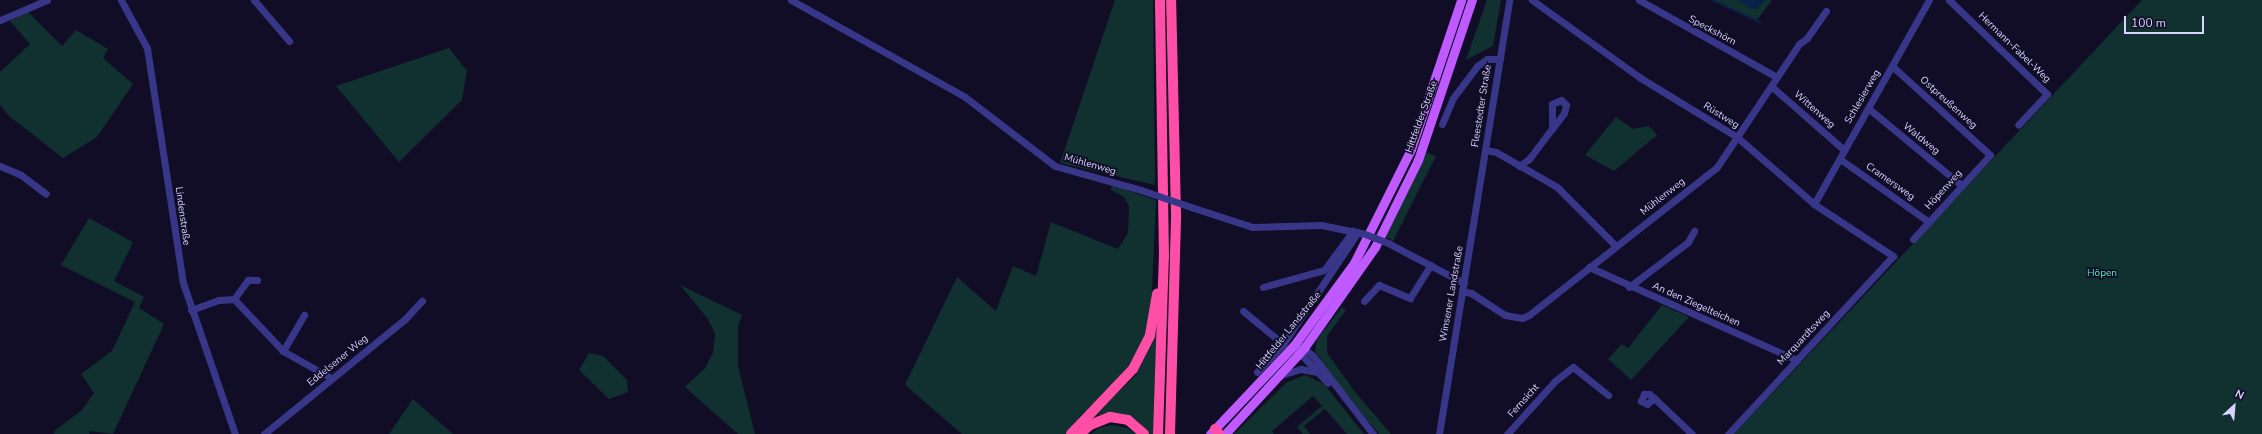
<!DOCTYPE html>
<html>
<head>
<meta charset="utf-8">
<style>
  body { margin:0 }
  #map { position:relative; width:2262px; height:434px; overflow:hidden; background:#110d26; font-family:"Nunito Sans",sans-serif }
  div>[style] { position:absolute }
  .green>* { inset:0; background:#10312f }
  .water>* { inset:0; background:#09224a }
  .stream>* { height:1.5px; margin:-0.75px; padding:0 0.75px; transform-origin:0.75px; border-radius:0.75px; background:#09224a }
  .minor>* { height:7px; margin:-3.5px; padding:0 3.5px; transform-origin:3.5px; border-radius:3.5px; background:#373688 }
  .major>* { height:9px; margin:-4.5px; padding:0 4.5px; transform-origin:4.5px; border-radius:4.5px; background:#be5aff }
  .highway>* { height:10px; margin:-5px; padding:0 5px; transform-origin:5px; border-radius:5px; background:#ff4ea6 }
  .minor-bridge>* { height:7px; margin:-3.5px; padding:0 3.5px; transform-origin:3.5px; border-radius:3.5px; background:#373688 }
  span { translate:-50% -50%; white-space:nowrap; text-align:center; line-height:1.15; -webkit-text-stroke:3.5px #110d26; paint-order:stroke }
  .street-label { font-size:10px; color:#d7d3ff }
  .park-label { font-size:10px; color:#57e7c0 }
  .north { position:absolute; left:2214px; top:386px; width:40px; height:40px; -webkit-text-stroke:3px #110d26; paint-order:stroke; rotate:26deg; font-size:11px; font-weight:700; line-height:16px; text-align:center; color:#d7d3ff }
  .north::after { content:''; display:block; margin:auto; width:14px; height:18px; background:#d7d3ff; clip-path:polygon(50% 0,100% 100%,50% 72%,0 100%) }
  .scale { position:absolute; left:2124px; top:16px; width:80px; height:18px; box-sizing:border-box; border:2px solid #d7d3ff; border-top:0; padding-left:5px; font-size:12px; line-height:14px; white-space:nowrap; color:#d7d3ff; -webkit-text-stroke:3px #110d26; paint-order:stroke }
</style>
</head>
<body>
<div id="map">
  <div class="green">
    <i style="clip-path:polygon(1115px 0,1153px 0,1155px 185px,1060px 163px)"></i>
    <i style="clip-path:polygon(1487px 0,1501px 0,1493px 46px,1466px 60px)"></i>
    <i style="clip-path:polygon(1713px 0,1772px 0,1757px 20px)"></i>
    <i style="clip-path:polygon(2142px 0,2262px 0,2262px 434px,1734px 434px)"></i>
    <i style="clip-path:polygon(28px 12px,62px 46px,76px 30px,108px 49px,103px 58px,133px 84px,97px 137px,63px 158px,9px 116px,0 105px,0 72px,30px 44px,10px 21px)"></i>
    <i style="clip-path:polygon(449px 48px,467px 71px,462px 100px,399px 162px,336px 86px)"></i>
    <i style="clip-path:polygon(1616px 117px,1633px 129px,1649px 126px,1657px 135px,1614px 171px,1585px 155px)"></i>
    <i style="clip-path:polygon(1425px 152px,1436px 156px,1393px 241px,1385px 236px)"></i>
    <i style="clip-path:polygon(1112px 185px,1156px 200px,1151px 313px,1143px 344px,1126px 373px,1081px 415px,1066px 434px,962px 434px,905px 385px,957px 277px,996px 311px,1013px 266px,1036px 276px,1051px 222px,1118px 249px,1128px 233px,1129px 206px,1124px 197px,1111px 190px)"></i>
    <i style="clip-path:polygon(89px 218px,133px 242px,114px 281px,144px 297px,139px 308px,164px 324px,113px 434px,90px 431px,89px 434px,55px 434px,53px 432px,82px 410px,94px 393px,81px 374px,112px 351px,135px 302px,61px 265px)"></i>
    <i style="clip-path:polygon(680px 285px,742px 315px,738px 326px,738px 366px,755px 434px,738px 434px,685px 387px,705px 368px,713px 353px,715px 334px,708px 319px)"></i>
    <i style="clip-path:polygon(1662px 305px,1689px 317px,1631px 380px,1608px 359px,1622px 344px,1628px 348px)"></i>
    <i style="clip-path:polygon(1342px 307px,1346px 310px,1327px 336px,1327px 353px,1355px 392px,1391px 434px,1379px 434px,1335px 381px,1315px 351px,1317px 339px)"></i>
    <i style="clip-path:polygon(1157px 323px,1153px 434px,1148px 434px,1138px 421px,1127px 415px,1106px 413px,1092px 417px,1136px 375px,1152px 343px)"></i>
    <i style="clip-path:polygon(589px 353px,603px 356px,627px 380px,628px 392px,609px 399px,579px 370px)"></i>
    <i style="clip-path:polygon(1305px 375px,1324px 384px,1364px 434px,1347px 434px,1325px 409px,1304px 426px,1310px 434px,1303px 434px,1297px 427px,1322px 406px,1313px 396px,1272px 431px,1274px 434px,1234px 434px,1286px 383px)"></i>
    <i style="clip-path:polygon(413px 399px,453px 434px,389px 434px)"></i>
    <i style="clip-path:polygon(1112px 425px,1127px 428px,1136px 434px,1091px 434px,1099px 428px)"></i>
  </div>
  <div class="water">
    <i style="clip-path:polygon(1738px 0,1765px 0,1757px 9px,1749px 8px)"></i>
  </div>
  <div class="stream">
    <i style="left:1713px;top:0;width:52px;rotate:25.1deg"></i>
  </div>
  <div class="minor">
    <i style="left:121px;top:0;width:55px;rotate:61.6deg"></i>
    <i style="left:147px;top:48px;width:238px;rotate:81.3deg"></i>
    <i style="left:183px;top:283px;width:160px;rotate:71deg"></i>
    <i style="left:254px;top:0;width:54px;rotate:49.5deg"></i>
    <i style="left:791px;top:0;width:199px;rotate:29.1deg"></i>
    <i style="left:965px;top:97px;width:113px;rotate:37.5deg"></i>
    <i style="left:1055px;top:166px;width:89px;rotate:15.6deg"></i>
    <i style="left:1532px;top:0;width:132px;rotate:35.7deg"></i>
    <i style="left:1639px;top:77px;width:115px;rotate:31.5deg"></i>
    <i style="left:1737px;top:137px;width:102px;rotate:41deg"></i>
    <i style="left:1814px;top:204px;width:95px;rotate:33.4deg"></i>
    <i style="left:1893px;top:256px;width:243px;rotate:132.8deg"></i>
    <i style="left:1639px;top:0;width:158px;rotate:29.2deg"></i>
    <i style="left:1949px;top:0;width:136px;rotate:43.8deg"></i>
    <i style="left:2047px;top:94px;width:42px;rotate:133.1deg"></i>
    <i style="left:0;top:20px;width:51px;rotate:-23.1deg"></i>
    <i style="left:1892px;top:66px;width:132px;rotate:42.2deg"></i>
    <i style="left:1990px;top:155px;width:114px;rotate:132.5deg"></i>
    <i style="left:1771px;top:86px;width:97px;rotate:41.2deg"></i>
    <i style="left:1868px;top:108px;width:121px;rotate:39.6deg"></i>
    <i style="left:1442px;top:124px;width:28px;rotate:-67deg"></i>
    <i style="left:1453px;top:98px;width:40px;rotate:-53deg"></i>
    <i style="left:1477px;top:66px;width:12px;rotate:-35deg"></i>
    <i style="left:1487px;top:59px;width:13px"></i>
    <i style="left:1485px;top:150px;width:11px;rotate:10deg"></i>
    <i style="left:1496px;top:152px;width:70px;rotate:29.8deg"></i>
    <i style="left:1557px;top:187px;width:83px;rotate:45deg"></i>
    <i style="left:1840px;top:159px;width:109px;rotate:35.3deg"></i>
    <i style="left:0;top:166px;width:23px;rotate:23deg"></i>
    <i style="left:21px;top:175px;width:31px;rotate:37deg"></i>
    <i style="left:1519px;top:166px;width:12px;rotate:-35deg"></i>
    <i style="left:1529px;top:159px;width:38px;rotate:-53deg"></i>
    <i style="left:1552px;top:129px;width:20px;rotate:-53deg"></i>
    <i style="left:1564px;top:113px;width:8px;rotate:-76deg"></i>
    <i style="left:1566px;top:105px;width:7px;rotate:-135deg"></i>
    <i style="left:1561px;top:100px;width:10px;rotate:156deg"></i>
    <i style="left:1552px;top:104px;width:25px;rotate:90deg"></i>
    <i style="left:1814px;top:204px;width:234px;rotate:-60.6deg"></i>
    <i style="left:1194px;top:208px;width:61px;rotate:18.1deg"></i>
    <i style="left:1252px;top:227px;width:69px;rotate:-1.7deg"></i>
    <i style="left:1321px;top:225px;width:45px;rotate:11.6deg"></i>
    <i style="left:1388px;top:243px;width:86px;rotate:27.8deg"></i>
    <i style="left:1589px;top:267px;width:228px;rotate:24.1deg"></i>
    <i style="left:1263px;top:287px;width:63px;rotate:-15.6deg"></i>
    <i style="left:1324px;top:270px;width:49px;rotate:-53.4deg"></i>
    <i style="left:1629px;top:287px;width:74px;rotate:-37.3deg"></i>
    <i style="left:1688px;top:242px;width:13px;rotate:-61deg"></i>
    <i style="left:1462px;top:291px;width:9px;rotate:13deg"></i>
    <i style="left:1471px;top:293px;width:40px;rotate:32.9deg"></i>
    <i style="left:1505px;top:315px;width:17px;rotate:10deg"></i>
    <i style="left:1522px;top:318px;width:8px;rotate:-23deg"></i>
    <i style="left:1529px;top:315px;width:239px;rotate:-38.2deg"></i>
    <i style="left:1717px;top:167px;width:148px;rotate:-56.3deg"></i>
    <i style="left:1799px;top:44px;width:10px;rotate:-37deg"></i>
    <i style="left:1807px;top:38px;width:33px;rotate:-55deg"></i>
    <i style="left:234px;top:299px;width:24px;rotate:-54deg"></i>
    <i style="left:248px;top:280px;width:9px"></i>
    <i style="left:1364px;top:301px;width:22px;rotate:-47deg"></i>
    <i style="left:1379px;top:285px;width:34px;rotate:23deg"></i>
    <i style="left:1410px;top:298px;width:39px;rotate:-58deg"></i>
    <i style="left:191px;top:310px;width:30px;rotate:-20deg"></i>
    <i style="left:219px;top:300px;width:15px;rotate:-4deg"></i>
    <i style="left:234px;top:299px;width:71px;rotate:46.7deg"></i>
    <i style="left:283px;top:351px;width:55px;rotate:29.4deg"></i>
    <i style="left:1243px;top:311px;width:52px;rotate:39.5deg"></i>
    <i style="left:1301px;top:346px;width:16px;rotate:40deg"></i>
    <i style="left:1313px;top:356px;width:98px;rotate:52.4deg"></i>
    <i style="left:1297px;top:350px;width:45px;rotate:46.8deg"></i>
    <i style="left:283px;top:351px;width:42px;rotate:-59.7deg"></i>
    <i style="left:1257px;top:372px;width:38px;rotate:-47deg"></i>
    <i style="left:1283px;top:344px;width:135px;rotate:-56.2deg"></i>
    <i style="left:1281px;top:375px;width:21px;rotate:-17deg"></i>
    <i style="left:1301px;top:369px;width:15px;rotate:11deg"></i>
    <i style="left:1654px;top:398px;width:9px;rotate:139deg"></i>
    <i style="left:1647px;top:404px;width:7px;rotate:-153deg"></i>
    <i style="left:1641px;top:401px;width:8px;rotate:-67deg"></i>
    <i style="left:1644px;top:394px;width:5px"></i>
    <i style="left:1649px;top:394px;width:6px;rotate:39deg"></i>
    <i style="left:1654px;top:398px;width:52px;rotate:43.5deg"></i>
    <i style="left:264px;top:434px;width:182px;rotate:-39.2deg"></i>
    <i style="left:405px;top:319px;width:25px;rotate:-47deg"></i>
    <i style="left:1439px;top:434px;width:440px;rotate:-80.8deg"></i>
    <i style="left:1507px;top:434px;width:72px;rotate:-47.8deg"></i>
    <i style="left:1555px;top:381px;width:23px;rotate:-38deg"></i>
    <i style="left:1573px;top:367px;width:45px;rotate:38.7deg"></i>
  </div>
  <div class="major">
    <i style="left:1210px;top:434px;width:124px;rotate:-46.6deg"></i>
    <i style="left:1295px;top:344px;width:100px;rotate:-53.9deg"></i>
    <i style="left:1354px;top:263px;width:127px;rotate:-63.4deg"></i>
    <i style="left:1411px;top:149px;width:157px;rotate:-71.4deg"></i>
    <i style="left:1225px;top:434px;width:117px;rotate:-47.4deg"></i>
    <i style="left:1304px;top:348px;width:123px;rotate:-54.9deg"></i>
    <i style="left:1375px;top:247px;width:97px;rotate:-63.7deg"></i>
    <i style="left:1418px;top:160px;width:169px;rotate:-71.4deg"></i>
  </div>
  <div class="highway">
    <i style="left:1215px;top:429px;width:6px;rotate:51deg"></i>
    <i style="left:1071px;top:434px;width:90px;rotate:-46.4deg"></i>
    <i style="left:1133px;top:369px;width:38px;rotate:-63deg"></i>
    <i style="left:1150px;top:335px;width:42px;rotate:-80.3deg"></i>
    <i style="left:1080px;top:434px;width:13px;rotate:-42deg"></i>
    <i style="left:1090px;top:425px;width:22px;rotate:-22deg"></i>
    <i style="left:1110px;top:417px;width:18px;rotate:9deg"></i>
    <i style="left:1128px;top:420px;width:21px;rotate:41deg"></i>
    <i style="left:1158px;top:434px;width:177px;rotate:-88.1deg"></i>
    <i style="left:1164px;top:257px;width:257px;rotate:-90.9deg"></i>
    <i style="left:1170px;top:434px;width:219px;rotate:-88.4deg"></i>
    <i style="left:1176px;top:215px;width:215px;rotate:-91.3deg"></i>
  </div>
  <div class="minor-bridge">
    <i style="left:1141px;top:190px;width:56px;rotate:18.8deg"></i>
    <i style="left:1365px;top:234px;width:25px;rotate:21deg"></i>
  </div>
  <div class="street-label">
    <span style="left:1712px;top:31px;rotate:28deg">Speckshörn</span>
    <span style="left:2014px;top:48px;rotate:44deg">Hermann-Fabel-Weg</span>
    <span style="left:1863px;top:97px;rotate:-60deg">Schlesierweg</span>
    <span style="left:1948px;top:103px;rotate:42deg">Ostpreußenweg</span>
    <span style="left:1482px;top:106px;rotate:-81deg">Fleestedter Straße</span>
    <span style="left:1814px;top:110px;rotate:41deg">Wittenweg</span>
    <span style="left:1721px;top:116px;rotate:32deg">Rüstweg</span>
    <span style="left:1422px;top:117px;rotate:-70deg">Hittfelder Straße</span>
    <span style="left:1921px;top:139px;rotate:39deg">Waldweg</span>
    <span style="left:1090px;top:165px;rotate:16deg">Mühlenweg</span>
    <span style="left:1890px;top:182px;rotate:35deg">Cramersweg</span>
    <span style="left:1944px;top:190px;rotate:-48deg">Höpenweg</span>
    <span style="left:1663px;top:197px;rotate:-38deg">Mühlenweg</span>
    <span style="left:182px;top:216px;rotate:82deg">Lindenstraße</span>
    <span style="left:1452px;top:294px;rotate:-80deg">Winsener Landstraße</span>
    <span style="left:1696px;top:305px;rotate:24deg">An den Ziegelteichen</span>
    <span style="left:1289px;top:331px;rotate:-51deg">Hittfelder Landstraße</span>
    <span style="left:1804px;top:338px;rotate:-47deg">Marquardtsweg</span>
    <span style="left:338px;top:361px;rotate:-39deg">Eddelsener Weg</span>
    <span style="left:1524px;top:401px;rotate:-48deg">Fernsicht</span>
  </div>
  <div class="park-label">
    <span style="left:2102px;top:274px">Höpen</span>
  </div>
  <div class="north">N</div>
  <div class="scale">100 m</div>
</div>
</body>
</html>
